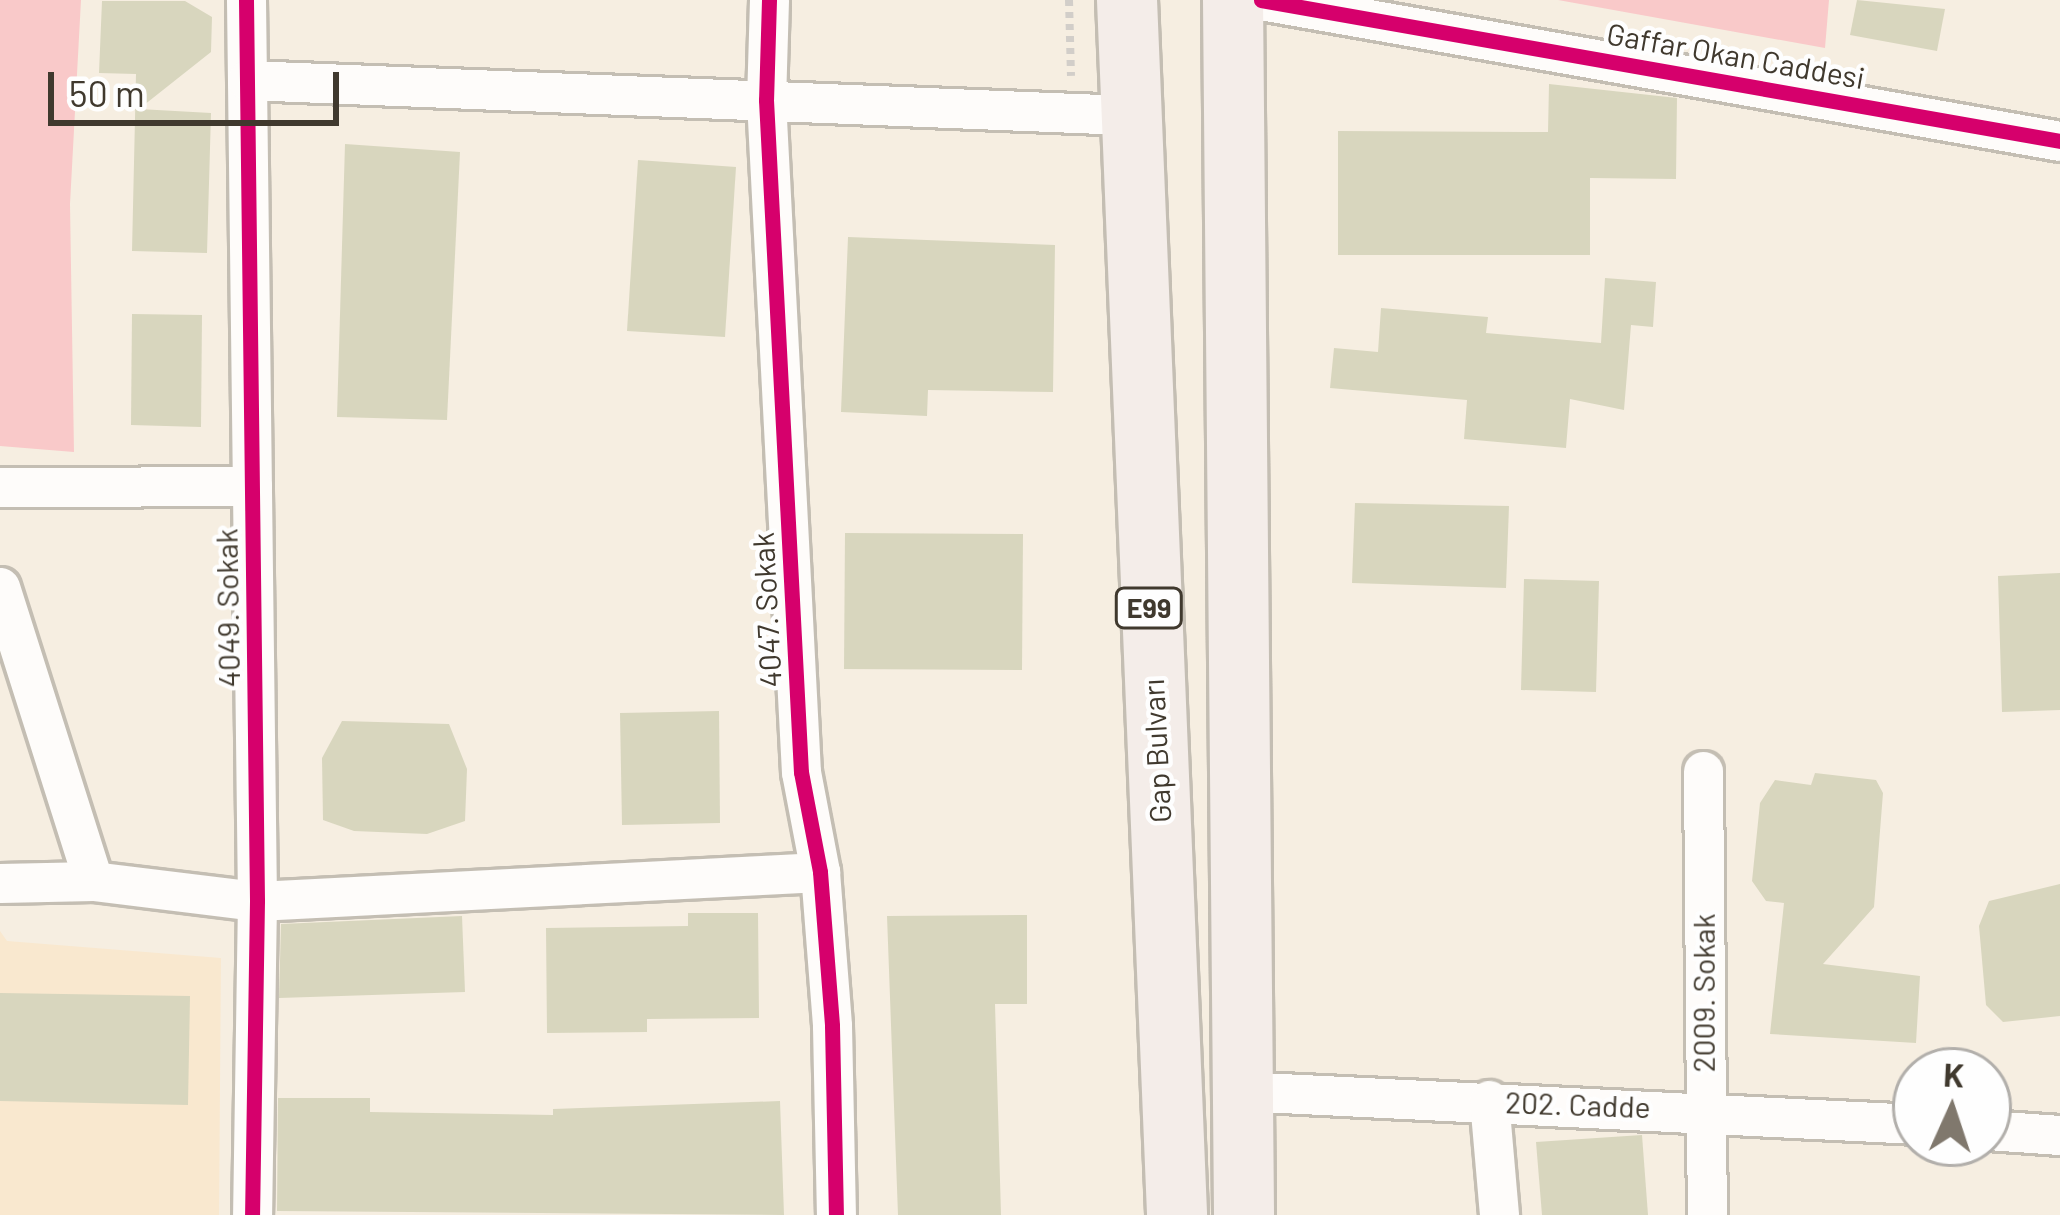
<!DOCTYPE html>
<html>
<head>
<meta charset="utf-8">
<style>
  body { margin:0 }
  #map { position:relative; width:2060px; height:1215px; overflow:hidden; background:#f6eee1; font-family:Barlow,sans-serif }
  div>[style] { position:absolute }
  .built>* { inset:0; background:#f9e8cf }
  .green>* { inset:0; background:#f9c9c9 }
  .building>* { inset:0; background:#d8d6be }
  .path>* { height:8px; margin-top:-4px; transform-origin:0; background:repeating-linear-gradient(90deg,#d2cec9 0 6px,transparent 0 12px) }
  .roads { filter:drop-shadow(3px 0 #c4beb3) drop-shadow(-3px 0 #c4beb3) drop-shadow(0 3px #c4beb3) drop-shadow(0 -3px #c4beb3) }
  .minor>* { height:39px; margin:-19.5px; padding:0 19.5px; transform-origin:19.5px; border-radius:19.5px; background:#fefcfa }
  .highway>* { height:60px; margin:-30px; padding:0 30px; transform-origin:30px; border-radius:30px; background:#f4ede9 }
  .cycleway>* { height:15px; margin:-7.5px; padding:0 7.5px; transform-origin:7.5px; border-radius:7.5px; background:#d6006c }
  span { translate:-50% -50%; white-space:nowrap; text-align:center; line-height:1.15; -webkit-text-stroke:9px #fefefe; paint-order:stroke }
  .shield-label span { padding:3px 9px; background:#fefefe; border:3px solid; border-radius:9px; -webkit-text-stroke-width:0 }
  .shield-label { font-size:27px; color:#40392e; font-weight:700 }
  .street-label { font-size:30px; color:#40392e }
  .north { position:absolute; left:1892px; top:1047px; width:120px; height:120px; box-sizing:border-box; background:#fefefe; border:3px solid #b2afab; border-radius:50%; rotate:3deg; font-size:33px; font-weight:700; line-height:48px; text-align:center; color:#40392e }
  .north::after { content:''; display:block; margin:auto; width:42px; height:54px; background:#80786d; clip-path:polygon(50% 0,100% 100%,50% 72%,0 100%) }
  .scale { position:absolute; left:48px; top:72px; width:291px; height:54px; box-sizing:border-box; border:6px solid #40392e; border-top:0; padding-left:15px; font-size:36px; line-height:42px; white-space:nowrap; color:#40392e; -webkit-text-stroke:9px #fefefe; paint-order:stroke }
</style>
</head>
<body>
<div id="map">
  <div class="built">
    <i style="clip-path:polygon(0 931px,7px 941px,221px 958px,219px 1215px,0 1215px)"></i>
  </div>
  <div class="green">
    <i style="clip-path:polygon(0 0,81px 0,70px 204px,74px 452px,0 446px)"></i>
    <i style="clip-path:polygon(1558px 0,1829px 0,1825px 48px)"></i>
  </div>
  <div class="building">
    <i style="clip-path:polygon(1857px 0,1945px 9px,1937px 51px,1850px 35px)"></i>
    <i style="clip-path:polygon(102px 1px,185px 1px,212px 17px,211px 52px,139px 109px,211px 113px,207px 253px,132px 251px,136px 74px,99px 73px)"></i>
    <i style="clip-path:polygon(1549px 84px,1677px 98px,1676px 179px,1590px 178px,1590px 255px,1338px 255px,1338px 131px,1548px 132px)"></i>
    <i style="clip-path:polygon(345px 144px,460px 152px,447px 420px,337px 417px)"></i>
    <i style="clip-path:polygon(638px 160px,736px 167px,725px 337px,627px 331px)"></i>
    <i style="clip-path:polygon(848px 237px,1055px 245px,1053px 392px,928px 390px,927px 416px,841px 412px)"></i>
    <i style="clip-path:polygon(1605px 278px,1656px 282px,1653px 327px,1631px 325px,1624px 410px,1570px 399px,1566px 448px,1464px 439px,1467px 400px,1330px 388px,1334px 348px,1378px 352px,1381px 308px,1488px 317px,1486px 333px,1601px 343px)"></i>
    <i style="clip-path:polygon(132px 314px,202px 315px,201px 427px,131px 425px)"></i>
    <i style="clip-path:polygon(1355px 503px,1509px 506px,1506px 588px,1352px 583px)"></i>
    <i style="clip-path:polygon(845px 533px,1023px 534px,1022px 670px,844px 669px)"></i>
    <i style="clip-path:polygon(2060px 573px,2060px 710px,2002px 712px,1998px 576px)"></i>
    <i style="clip-path:polygon(1524px 579px,1599px 581px,1596px 692px,1521px 690px)"></i>
    <i style="clip-path:polygon(719px 711px,720px 823px,622px 825px,620px 713px)"></i>
    <i style="clip-path:polygon(342px 721px,449px 724px,467px 769px,465px 821px,427px 834px,354px 831px,323px 820px,322px 758px)"></i>
    <i style="clip-path:polygon(1815px 773px,1876px 780px,1883px 793px,1874px 907px,1823px 964px,1920px 976px,1916px 1043px,1770px 1034px,1784px 903px,1766px 901px,1752px 881px,1760px 803px,1775px 780px,1811px 785px)"></i>
    <i style="clip-path:polygon(2060px 884px,2060px 1016px,2003px 1022px,1986px 1005px,1979px 926px,1989px 901px)"></i>
    <i style="clip-path:polygon(688px 913px,758px 913px,759px 1018px,647px 1019px,647px 1032px,547px 1033px,546px 928px,688px 926px)"></i>
    <i style="clip-path:polygon(1027px 915px,1027px 1004px,995px 1004px,1001px 1215px,898px 1215px,887px 916px)"></i>
    <i style="clip-path:polygon(462px 916px,465px 992px,279px 998px,281px 924px)"></i>
    <i style="clip-path:polygon(0 993px,190px 996px,188px 1105px,0 1101px)"></i>
    <i style="clip-path:polygon(278px 1098px,370px 1098px,370px 1112px,553px 1115px,553px 1109px,780px 1101px,784px 1215px,277px 1211px)"></i>
    <i style="clip-path:polygon(1642px 1135px,1648px 1215px,1542px 1215px,1536px 1142px)"></i>
  </div>
  <div class="path">
    <i style="left:1069px;top:0;width:76px;rotate:88.5deg"></i>
  </div>
  <div class="roads">
    <div class="minor">
      <i style="left:246px;top:0;width:901px;rotate:89.3deg"></i>
      <i style="left:257px;top:901px;width:314px;rotate:90.9deg"></i>
      <i style="left:769px;top:0;width:100px;rotate:91.7deg"></i>
      <i style="left:766px;top:100px;width:673px;rotate:87.02deg"></i>
      <i style="left:801px;top:772px;width:102px;rotate:79.2deg"></i>
      <i style="left:820px;top:872px;width:154px;rotate:85.5deg"></i>
      <i style="left:832px;top:1026px;width:189px;rotate:88.8deg"></i>
      <i style="left:1261px;top:0;width:811px;rotate:10.01deg"></i>
      <i style="left:247px;top:80px;width:881px;rotate:2.28deg"></i>
      <i style="left:0;top:487px;width:252px;rotate:-0.2deg"></i>
      <i style="left:0;top:587px;width:308px;rotate:72.4deg"></i>
      <i style="left:1703px;top:771px;width:444px;rotate:89.5deg"></i>
      <i style="left:0;top:883px;width:93px;rotate:-1.2deg"></i>
      <i style="left:93px;top:881px;width:165px;rotate:7deg"></i>
      <i style="left:257px;top:901px;width:564px;rotate:-2.95deg"></i>
      <i style="left:1240px;top:1091px;width:677px;rotate:2.79deg"></i>
      <i style="left:1489px;top:1100px;width:115px;rotate:85deg"></i>
      <i style="left:1988px;top:1130px;width:72px;rotate:4deg"></i>
    </div>
    <div class="highway">
      <i style="left:1127px;top:0;width:1216px;rotate:87.64deg"></i>
      <i style="left:1233px;top:0;width:1215px;rotate:89.48deg"></i>
    </div>
  </div>
  <div class="cycleway">
    <i style="left:246px;top:0;width:901px;rotate:89.3deg"></i>
    <i style="left:257px;top:901px;width:314px;rotate:90.9deg"></i>
    <i style="left:769px;top:0;width:100px;rotate:91.7deg"></i>
    <i style="left:766px;top:100px;width:673px;rotate:87.02deg"></i>
    <i style="left:801px;top:772px;width:102px;rotate:79.2deg"></i>
    <i style="left:820px;top:872px;width:154px;rotate:85.5deg"></i>
    <i style="left:832px;top:1026px;width:189px;rotate:88.8deg"></i>
    <i style="left:1261px;top:0;width:811px;rotate:10.01deg"></i>
  </div>
  <div class="shield-label">
    <span style="left:1149px;top:608px">E99</span>
  </div>
  <div class="street-label">
    <span style="left:1736px;top:55px;rotate:10deg">Gaffar Okan Caddesi</span>
    <span style="left:227px;top:608px;rotate:-91deg">4049. Sokak</span>
    <span style="left:766px;top:610px;rotate:-93deg">4047. Sokak</span>
    <span style="left:1156px;top:751px;rotate:-93deg">Gap Bulvarı</span>
    <span style="left:1703px;top:993px;rotate:-90deg">2009. Sokak</span>
    <span style="left:1578px;top:1104px;rotate:2deg">202. Cadde</span>
  </div>
  <div class="north">K</div>
  <div class="scale">50 m</div>
</div>
</body>
</html>
